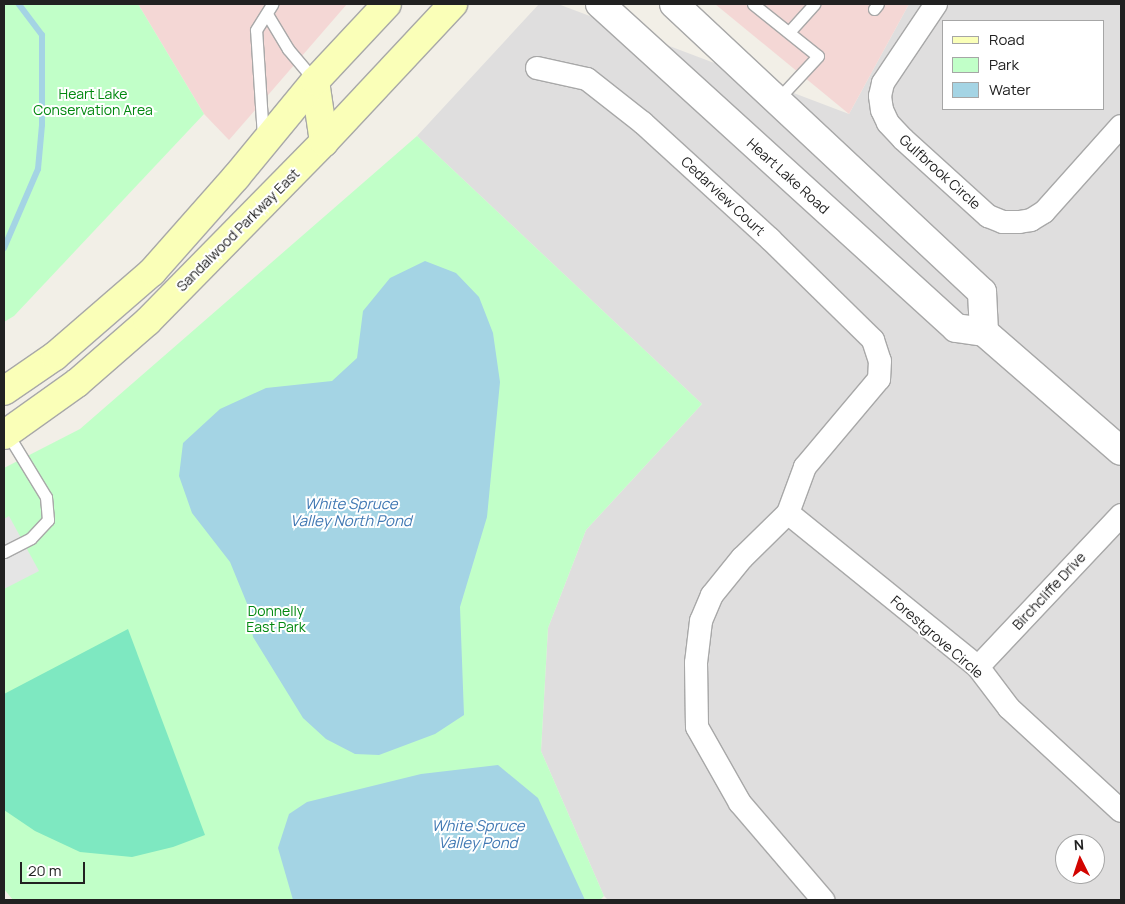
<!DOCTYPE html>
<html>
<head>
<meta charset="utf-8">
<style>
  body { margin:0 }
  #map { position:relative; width:1125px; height:904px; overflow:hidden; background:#f2efe7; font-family:Manrope,sans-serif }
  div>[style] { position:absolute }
  .residential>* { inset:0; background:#dfdede }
  .commercial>* { inset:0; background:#f4d7d5 }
  .park>* { inset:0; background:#c1ffc8 }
  .pitch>* { inset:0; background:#7ee8c1 }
  .parking>* { inset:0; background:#e5e5e5 }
  .water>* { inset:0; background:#a4d4e4 }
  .stream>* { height:6px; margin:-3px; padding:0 3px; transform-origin:3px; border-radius:3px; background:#a4d4e4 }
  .roads { filter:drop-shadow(1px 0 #a8a8a8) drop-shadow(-1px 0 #a8a8a8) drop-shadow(0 1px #a8a8a8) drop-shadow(0 -1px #a8a8a8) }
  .service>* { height:11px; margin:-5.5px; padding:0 5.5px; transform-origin:5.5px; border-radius:5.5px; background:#fff }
  .minor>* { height:22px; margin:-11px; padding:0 11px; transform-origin:11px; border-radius:11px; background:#fff }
  .tertiary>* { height:28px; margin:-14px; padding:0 14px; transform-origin:14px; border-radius:14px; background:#fff }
  .secondary>* { height:28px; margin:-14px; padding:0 14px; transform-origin:14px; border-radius:14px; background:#faffb8 }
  span { translate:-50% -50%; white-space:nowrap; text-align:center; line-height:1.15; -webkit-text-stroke:4px #fff; paint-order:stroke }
  .park-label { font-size:14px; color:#01880f }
  .street-label { font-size:14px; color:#212121 }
  .water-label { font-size:15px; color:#4078b3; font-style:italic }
  .frame { position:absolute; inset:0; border:5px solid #212121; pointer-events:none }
  .legend { position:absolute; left:942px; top:20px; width:162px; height:90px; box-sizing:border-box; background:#fff; border:1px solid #a6a6a6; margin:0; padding:6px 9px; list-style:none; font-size:15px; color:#212121 }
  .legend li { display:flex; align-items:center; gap:10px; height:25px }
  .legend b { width:25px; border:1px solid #a6a6a6 }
  .north { position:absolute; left:1055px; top:834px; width:50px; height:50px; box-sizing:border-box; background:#fff; border:1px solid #a6a6a6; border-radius:50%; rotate:356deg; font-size:14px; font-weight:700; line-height:20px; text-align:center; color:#212121 }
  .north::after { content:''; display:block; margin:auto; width:18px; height:22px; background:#d20400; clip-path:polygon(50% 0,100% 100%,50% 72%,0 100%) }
  .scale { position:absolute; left:20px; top:862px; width:65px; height:22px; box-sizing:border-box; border:2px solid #212121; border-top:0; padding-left:6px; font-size:15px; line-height:18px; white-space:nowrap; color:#212121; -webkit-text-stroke:4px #fff; paint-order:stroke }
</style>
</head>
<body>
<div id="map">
  <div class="residential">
    <i style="clip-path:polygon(evenodd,539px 4px,558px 4px,849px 114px,909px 4px,1121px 4px,1121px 900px,608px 900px,604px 896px,541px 751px,548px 628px,586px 530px,702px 404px,417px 136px,539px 4px,944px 21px,1104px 21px,1104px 109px,944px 109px,944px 21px,539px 4px,1065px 844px,1095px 844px,1095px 874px,1065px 874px,1065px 844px)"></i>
  </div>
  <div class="commercial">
    <i style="clip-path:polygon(138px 4px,347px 4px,229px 140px,204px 114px)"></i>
    <i style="clip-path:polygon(715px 4px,909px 4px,849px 114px)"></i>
  </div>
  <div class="park">
    <i style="clip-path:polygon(4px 4px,138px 4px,204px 114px,14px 316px,4px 322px)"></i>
    <i style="clip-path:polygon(417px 136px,702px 404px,586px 530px,548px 628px,541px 751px,604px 896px,600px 900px,13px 900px,4px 889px,4px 468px,80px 429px)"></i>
  </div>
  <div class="pitch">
    <i style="clip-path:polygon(128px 629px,205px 835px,173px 847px,132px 857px,80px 852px,35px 831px,4px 810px,4px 694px)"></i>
  </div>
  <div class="parking">
    <i style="clip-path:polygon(9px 516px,39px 571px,4px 589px,4px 519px)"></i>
  </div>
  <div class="water">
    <i style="clip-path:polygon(425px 261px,456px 273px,479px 297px,493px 333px,500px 382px,487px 517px,460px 607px,464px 715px,435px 734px,379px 755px,355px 754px,326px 739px,303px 718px,253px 637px,248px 606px,230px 562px,192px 513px,179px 476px,183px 443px,220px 409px,266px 388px,332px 381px,357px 358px,363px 311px,390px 278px)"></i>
    <i style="clip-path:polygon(498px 765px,538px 798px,585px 900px,293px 900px,278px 848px,289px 814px,307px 802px,421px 774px)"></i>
  </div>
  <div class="stream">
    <i style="left:4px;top:248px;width:86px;rotate:-66.7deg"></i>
    <i style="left:38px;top:169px;width:44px;rotate:-84.8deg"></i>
    <i style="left:42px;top:125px;width:90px;rotate:-90deg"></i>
    <i style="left:42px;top:35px;width:39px;rotate:-127deg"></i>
  </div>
  <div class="roads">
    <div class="service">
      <i style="left:753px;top:4px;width:83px;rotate:38.7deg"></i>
      <i style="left:818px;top:56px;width:60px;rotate:133deg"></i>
      <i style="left:874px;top:9px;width:6px;rotate:-51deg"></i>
      <i style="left:267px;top:14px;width:41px;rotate:59deg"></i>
      <i style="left:288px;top:49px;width:42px;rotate:49.8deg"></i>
      <i style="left:789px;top:32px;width:38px;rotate:-48deg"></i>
      <i style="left:263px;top:137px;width:107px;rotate:-93.7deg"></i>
      <i style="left:256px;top:30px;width:31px;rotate:-58deg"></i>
      <i style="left:4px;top:552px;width:30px;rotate:-27deg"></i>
      <i style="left:31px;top:538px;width:25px;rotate:-47deg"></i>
      <i style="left:48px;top:520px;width:23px;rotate:-95deg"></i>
      <i style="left:46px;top:497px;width:75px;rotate:-121.4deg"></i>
    </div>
    <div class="minor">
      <i style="left:936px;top:4px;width:95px;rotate:123.9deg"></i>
      <i style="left:883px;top:83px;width:13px;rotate:103deg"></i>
      <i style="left:880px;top:96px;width:14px;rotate:82deg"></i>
      <i style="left:882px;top:110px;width:14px;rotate:65deg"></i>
      <i style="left:888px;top:123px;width:22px;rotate:47deg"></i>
      <i style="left:903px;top:139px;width:115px;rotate:42.2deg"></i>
      <i style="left:988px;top:216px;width:16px;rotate:22deg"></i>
      <i style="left:1003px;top:222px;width:16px"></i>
      <i style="left:1019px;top:222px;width:12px;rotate:-9deg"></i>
      <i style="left:1031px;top:220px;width:15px;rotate:-32deg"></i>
      <i style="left:1044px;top:212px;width:115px;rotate:-48.2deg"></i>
      <i style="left:537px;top:68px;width:51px;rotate:12.4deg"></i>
      <i style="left:587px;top:79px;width:71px;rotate:38.2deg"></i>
      <i style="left:643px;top:123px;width:172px;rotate:42.4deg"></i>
      <i style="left:770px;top:239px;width:144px;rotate:44.4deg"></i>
      <i style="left:873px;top:340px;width:22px;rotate:72deg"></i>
      <i style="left:880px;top:361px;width:18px;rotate:93deg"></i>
      <i style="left:879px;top:379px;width:115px;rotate:130.1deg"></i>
      <i style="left:805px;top:467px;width:49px;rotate:110.3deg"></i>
      <i style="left:788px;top:513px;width:64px;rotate:135.6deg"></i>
      <i style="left:742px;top:558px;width:48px;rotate:129deg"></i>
      <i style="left:712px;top:595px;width:28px;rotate:113deg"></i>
      <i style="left:701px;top:621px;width:42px;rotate:96.8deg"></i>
      <i style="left:696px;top:663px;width:64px;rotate:89.1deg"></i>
      <i style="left:697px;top:727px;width:87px;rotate:60.5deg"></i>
      <i style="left:740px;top:803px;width:128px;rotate:49.4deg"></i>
      <i style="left:788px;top:513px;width:245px;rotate:39deg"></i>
      <i style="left:978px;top:667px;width:51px;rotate:52.9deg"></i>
      <i style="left:1009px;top:708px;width:152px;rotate:42.6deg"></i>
      <i style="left:978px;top:667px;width:209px;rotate:-46.7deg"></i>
    </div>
    <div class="tertiary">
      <i style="left:600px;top:4px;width:481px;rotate:42.3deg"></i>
      <i style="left:956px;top:328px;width:28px;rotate:8deg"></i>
      <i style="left:984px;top:332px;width:181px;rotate:41deg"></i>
      <i style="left:674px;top:4px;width:422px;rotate:43.1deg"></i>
      <i style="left:982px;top:292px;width:40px;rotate:87.1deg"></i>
    </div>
    <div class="secondary">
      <i style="left:315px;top:81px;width:62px;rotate:81.6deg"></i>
      <i style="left:4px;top:391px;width:62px;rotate:-34.5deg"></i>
      <i style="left:55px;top:356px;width:128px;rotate:-40.9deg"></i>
      <i style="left:152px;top:272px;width:127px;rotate:-48.5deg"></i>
      <i style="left:236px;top:177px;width:124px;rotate:-50.5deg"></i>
      <i style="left:315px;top:81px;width:105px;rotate:-46.9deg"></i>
      <i style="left:4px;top:435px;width:90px;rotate:-35.5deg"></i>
      <i style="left:77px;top:383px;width:94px;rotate:-41.1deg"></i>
      <i style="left:148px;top:321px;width:251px;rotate:-45.5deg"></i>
      <i style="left:324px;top:142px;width:189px;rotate:-46.9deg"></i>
    </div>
  </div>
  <div class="park-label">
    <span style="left:93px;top:102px">Heart Lake<br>Conservation Area</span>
    <span style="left:276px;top:619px">Donnelly<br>East Park</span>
  </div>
  <div class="street-label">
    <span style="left:940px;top:172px;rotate:42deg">Gulfbrook Circle</span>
    <span style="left:788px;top:176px;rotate:42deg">Heart Lake Road</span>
    <span style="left:723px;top:196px;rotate:43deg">Cedarview Court</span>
    <span style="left:238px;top:230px;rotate:-45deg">Sandalwood Parkway East</span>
    <span style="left:1049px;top:591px;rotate:-47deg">Birchcliffe Drive</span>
    <span style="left:937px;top:637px;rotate:41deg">Forestgrove Circle</span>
  </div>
  <div class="water-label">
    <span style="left:351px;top:512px">White Spruce<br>Valley North Pond</span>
    <span style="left:478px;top:834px">White Spruce<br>Valley Pond</span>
  </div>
  <div class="frame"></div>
  <ul class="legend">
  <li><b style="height:6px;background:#faffb8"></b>Road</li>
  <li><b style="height:14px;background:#c1ffc8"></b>Park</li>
  <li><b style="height:14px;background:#a4d4e4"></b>Water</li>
  </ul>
  <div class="north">N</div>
  <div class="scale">20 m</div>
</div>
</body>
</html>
